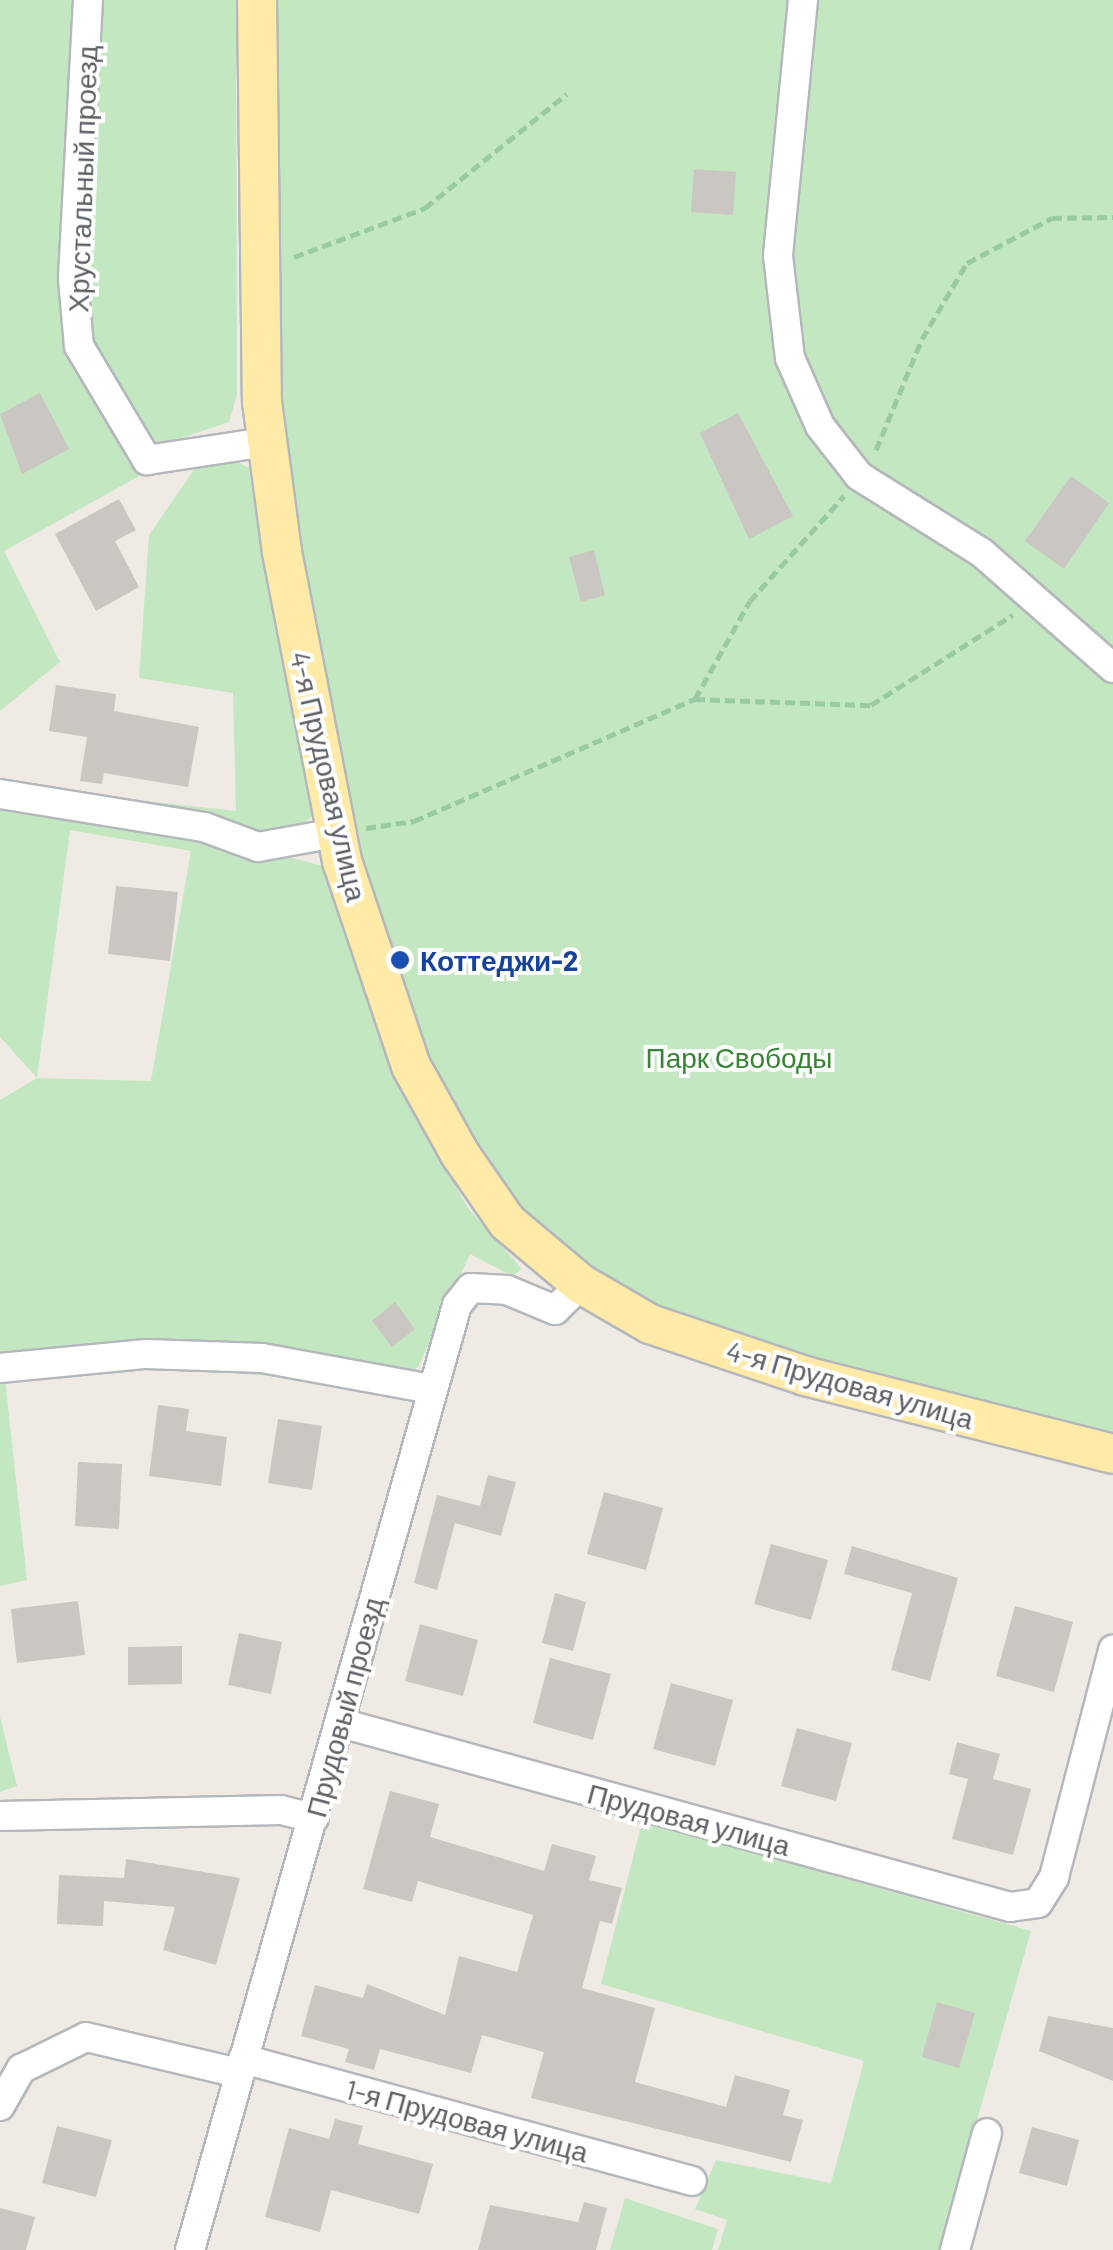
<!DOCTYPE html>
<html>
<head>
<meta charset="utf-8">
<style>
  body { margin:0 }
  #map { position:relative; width:1113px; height:2250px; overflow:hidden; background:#efebe4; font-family:Barlow,sans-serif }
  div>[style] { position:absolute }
  .green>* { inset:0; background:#c3e7c0 }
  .building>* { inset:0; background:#cac6c1 }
  .path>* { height:5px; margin-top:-2.5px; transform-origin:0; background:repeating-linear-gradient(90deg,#9acaa3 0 10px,transparent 0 15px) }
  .roads { filter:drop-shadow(2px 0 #b4b7bb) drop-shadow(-2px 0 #b4b7bb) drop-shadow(0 2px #b4b7bb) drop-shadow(0 -2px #b4b7bb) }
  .minor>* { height:28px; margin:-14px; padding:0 14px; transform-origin:14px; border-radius:14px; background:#fff }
  .major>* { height:38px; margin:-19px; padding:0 19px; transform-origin:19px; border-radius:19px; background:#ffeaa8 }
  .dots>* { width:28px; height:28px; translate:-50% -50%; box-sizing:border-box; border:5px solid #fff; border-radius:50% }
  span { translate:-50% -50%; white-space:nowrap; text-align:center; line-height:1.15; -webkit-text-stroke:8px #fff; paint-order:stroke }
  .street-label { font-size:28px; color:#5c6065 }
  .transit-label { font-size:28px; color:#164399; font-weight:700 }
  .left { translate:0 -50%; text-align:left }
  .park-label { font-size:28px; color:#358532 }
</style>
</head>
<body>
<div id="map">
  <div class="green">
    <i style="clip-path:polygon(0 0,236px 0,237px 395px,229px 422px,158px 446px,152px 469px,4px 551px,60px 662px,0 711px)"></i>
    <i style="clip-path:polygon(276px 0,1113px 0,1113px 1441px,809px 1366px,668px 1314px,593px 1274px,521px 1216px,474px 1141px,428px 1059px,359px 857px,294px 546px,280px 431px)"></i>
    <i style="clip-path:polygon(evenodd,226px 456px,249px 468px,316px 813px,269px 852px,323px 866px,393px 1078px,468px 1208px,522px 1269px,512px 1276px,470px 1254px,418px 1367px,388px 1386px,142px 1365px,5px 1379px,27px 1580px,0 1586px,0 1100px,37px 1078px,0 1037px,0 785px,236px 811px,233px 693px,139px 678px,149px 535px,198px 464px,226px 456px,70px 830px,191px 851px,151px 1081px,37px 1078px,70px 830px)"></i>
    <i style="clip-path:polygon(0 1717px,17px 1786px,0 1792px)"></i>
    <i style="clip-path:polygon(642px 1822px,1031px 1931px,940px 2250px,718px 2250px,727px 2220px,695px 2209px,716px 2160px,831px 2183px,864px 2061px,601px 1984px)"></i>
    <i style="clip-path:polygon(625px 2198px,718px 2229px,712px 2250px,610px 2250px)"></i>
  </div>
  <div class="building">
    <i style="clip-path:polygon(694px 169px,736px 172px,733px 215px,691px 212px)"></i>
    <i style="clip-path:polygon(40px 393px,69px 449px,22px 474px,0 414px)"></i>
    <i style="clip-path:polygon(738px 413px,793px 516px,749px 539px,700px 433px)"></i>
    <i style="clip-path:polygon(1071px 476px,1109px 503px,1064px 569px,1025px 541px)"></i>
    <i style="clip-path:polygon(119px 499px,136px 530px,115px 541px,139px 587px,96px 611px,55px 534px)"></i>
    <i style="clip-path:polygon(594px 550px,605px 595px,581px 602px,569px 557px)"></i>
    <i style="clip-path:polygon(56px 685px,116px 694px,114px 711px,199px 727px,188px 787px,104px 773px,102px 784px,80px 781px,87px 737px,49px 731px)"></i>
    <i style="clip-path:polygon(116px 886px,178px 892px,170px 961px,108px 954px)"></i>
    <i style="clip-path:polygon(395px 1302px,415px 1329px,392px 1347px,372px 1321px)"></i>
    <i style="clip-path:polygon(158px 1405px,189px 1409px,186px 1431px,227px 1437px,221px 1486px,149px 1476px)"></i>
    <i style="clip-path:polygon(278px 1419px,322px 1426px,312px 1490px,268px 1483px)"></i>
    <i style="clip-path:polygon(78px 1462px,122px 1464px,119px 1529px,75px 1526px)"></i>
    <i style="clip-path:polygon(488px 1475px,516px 1482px,501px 1536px,455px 1523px,437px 1590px,414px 1583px,437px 1495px,480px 1506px)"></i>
    <i style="clip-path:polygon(604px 1492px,663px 1508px,646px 1570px,587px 1554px)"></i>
    <i style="clip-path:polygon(771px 1544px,828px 1560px,811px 1620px,754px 1604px)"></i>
    <i style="clip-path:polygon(852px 1546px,958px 1578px,930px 1681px,891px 1670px,912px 1593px,844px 1574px)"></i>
    <i style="clip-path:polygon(555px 1593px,586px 1602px,573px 1651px,542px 1643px)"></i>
    <i style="clip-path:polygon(78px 1601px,85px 1655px,17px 1663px,11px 1609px)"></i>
    <i style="clip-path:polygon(1015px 1606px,1073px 1622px,1054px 1692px,996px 1676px)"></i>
    <i style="clip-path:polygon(420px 1624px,478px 1640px,463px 1696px,405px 1681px)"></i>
    <i style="clip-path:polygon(239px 1633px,282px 1642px,271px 1694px,228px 1685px)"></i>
    <i style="clip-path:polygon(182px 1646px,182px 1684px,128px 1685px,128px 1647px)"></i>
    <i style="clip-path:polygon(550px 1658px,611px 1674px,593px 1740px,533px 1723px)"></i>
    <i style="clip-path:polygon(671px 1683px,733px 1700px,715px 1766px,653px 1749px)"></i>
    <i style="clip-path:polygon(797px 1728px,852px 1743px,836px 1801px,781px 1786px)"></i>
    <i style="clip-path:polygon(957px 1742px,1000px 1754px,993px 1779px,1031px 1789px,1013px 1855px,952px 1839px,968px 1779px,949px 1774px)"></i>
    <i style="clip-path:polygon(390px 1791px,439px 1804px,430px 1837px,544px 1871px,552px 1844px,596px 1856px,589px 1880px,622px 1888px,612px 1924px,600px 1921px,582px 1988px,655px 2008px,635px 2082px,726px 2107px,735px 2075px,790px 2090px,783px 2115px,803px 2120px,791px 2162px,531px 2098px,544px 2052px,482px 2035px,471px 2073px,380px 2049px,374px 2070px,345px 2062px,349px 2049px,301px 2036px,315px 1985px,363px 1998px,367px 1984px,445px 2015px,459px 1956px,517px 1972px,533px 1915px,418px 1881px,412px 1902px,363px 1889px)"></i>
    <i style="clip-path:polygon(126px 1859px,240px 1878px,216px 1965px,163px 1950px,175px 1907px,104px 1901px,103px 1926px,57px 1924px,59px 1875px,124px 1878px)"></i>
    <i style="clip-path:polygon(937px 2002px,975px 2013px,959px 2068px,922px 2057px)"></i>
    <i style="clip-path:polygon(1048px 2016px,1113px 2028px,1113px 2081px,1039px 2051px)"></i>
    <i style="clip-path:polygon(335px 2119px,363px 2126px,358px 2144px,433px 2164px,419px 2214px,331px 2190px,320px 2232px,265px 2217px,289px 2128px,329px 2139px)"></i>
    <i style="clip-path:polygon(57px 2126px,112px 2140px,96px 2197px,42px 2183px)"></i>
    <i style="clip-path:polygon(1032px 2127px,1079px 2140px,1067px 2186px,1019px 2173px)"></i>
    <i style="clip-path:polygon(584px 2202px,607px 2208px,596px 2250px,478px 2250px,490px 2205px,578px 2222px)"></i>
    <i style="clip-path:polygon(0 2208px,35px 2217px,26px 2250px,0 2250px)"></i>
  </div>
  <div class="path">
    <i style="left:294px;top:257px;width:140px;rotate:-20.5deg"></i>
    <i style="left:425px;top:208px;width:182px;rotate:-38.8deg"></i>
    <i style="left:876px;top:450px;width:120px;rotate:-67.5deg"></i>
    <i style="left:922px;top:339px;width:88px;rotate:-59.4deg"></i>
    <i style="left:967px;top:263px;width:96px;rotate:-27.9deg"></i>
    <i style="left:1052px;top:218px;width:61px;rotate:-0.9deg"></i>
    <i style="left:695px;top:699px;width:112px;rotate:-60.7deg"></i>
    <i style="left:750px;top:601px;width:141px;rotate:-48.2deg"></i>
    <i style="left:366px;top:828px;width:49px;rotate:-8.3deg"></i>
    <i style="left:414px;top:821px;width:306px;rotate:-23.5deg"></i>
    <i style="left:695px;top:699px;width:176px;rotate:2deg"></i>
    <i style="left:871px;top:705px;width:168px;rotate:-32.4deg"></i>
  </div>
  <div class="roads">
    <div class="minor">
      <i style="left:88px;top:0;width:279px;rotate:93.1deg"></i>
      <i style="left:73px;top:279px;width:67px;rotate:84.9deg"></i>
      <i style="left:79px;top:346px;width:133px;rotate:59.2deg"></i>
      <i style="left:147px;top:460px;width:120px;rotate:-8.6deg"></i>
      <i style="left:803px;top:0;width:257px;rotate:95.6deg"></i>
      <i style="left:778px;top:256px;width:103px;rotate:83.3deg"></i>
      <i style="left:790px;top:358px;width:74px;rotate:66.2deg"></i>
      <i style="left:820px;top:426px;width:63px;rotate:52deg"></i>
      <i style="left:859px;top:476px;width:145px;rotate:32deg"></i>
      <i style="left:982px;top:553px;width:174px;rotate:41.3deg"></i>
      <i style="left:0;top:794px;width:207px;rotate:9.2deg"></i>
      <i style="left:204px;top:827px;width:58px;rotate:20.3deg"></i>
      <i style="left:258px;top:847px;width:79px;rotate:-10.2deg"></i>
      <i style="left:0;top:1368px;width:147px;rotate:-5.5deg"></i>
      <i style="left:146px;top:1354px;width:116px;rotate:2deg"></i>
      <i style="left:262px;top:1358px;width:172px;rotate:10.4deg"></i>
      <i style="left:341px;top:1723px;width:694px;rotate:15.38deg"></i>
      <i style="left:1010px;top:1907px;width:28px;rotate:-8deg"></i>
      <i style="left:1038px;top:1903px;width:31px;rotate:-58deg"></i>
      <i style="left:1054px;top:1877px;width:235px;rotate:-75.4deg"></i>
      <i style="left:0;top:1816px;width:281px;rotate:-1.2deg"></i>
      <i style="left:281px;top:1810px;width:34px;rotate:14deg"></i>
      <i style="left:243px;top:2059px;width:465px;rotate:15.2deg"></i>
      <i style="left:0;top:2106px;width:43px;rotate:-60.4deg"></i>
      <i style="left:21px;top:2069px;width:72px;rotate:-26.2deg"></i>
      <i style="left:86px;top:2037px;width:156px;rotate:13.3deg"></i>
      <i style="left:190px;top:2250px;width:982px;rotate:-74.22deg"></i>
      <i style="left:457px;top:1305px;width:22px;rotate:-51deg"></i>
      <i style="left:471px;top:1288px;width:36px;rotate:3deg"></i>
      <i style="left:507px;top:1290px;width:52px;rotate:22.6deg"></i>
      <i style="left:555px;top:1310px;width:37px;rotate:-45deg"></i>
      <i style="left:955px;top:2250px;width:121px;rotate:-74.7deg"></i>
    </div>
    <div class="major">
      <i style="left:257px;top:0;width:402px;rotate:89.3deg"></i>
      <i style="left:262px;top:402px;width:151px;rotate:82.4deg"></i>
      <i style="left:282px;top:552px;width:315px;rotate:79deg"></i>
      <i style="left:342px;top:861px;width:216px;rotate:71.4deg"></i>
      <i style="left:411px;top:1066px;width:101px;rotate:60.9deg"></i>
      <i style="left:460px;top:1154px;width:83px;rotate:55.3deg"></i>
      <i style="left:507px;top:1222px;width:97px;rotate:40deg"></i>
      <i style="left:581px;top:1284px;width:80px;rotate:30.1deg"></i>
      <i style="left:650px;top:1324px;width:163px;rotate:18.5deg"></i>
      <i style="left:805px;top:1376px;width:318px;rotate:14.2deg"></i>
    </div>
  </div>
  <div class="dots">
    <i style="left:400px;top:960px;background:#1a4fb4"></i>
  </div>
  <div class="street-label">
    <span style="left:82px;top:179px;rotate:-88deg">Хрустальный проезд</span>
    <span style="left:329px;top:776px;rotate:77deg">4-я Прудовая улица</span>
    <span style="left:850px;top:1384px;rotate:16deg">4-я Прудовая улица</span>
    <span style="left:344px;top:1707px;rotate:-75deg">Прудовый проезд</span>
    <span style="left:689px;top:1819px;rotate:15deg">Прудовая улица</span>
    <span style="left:467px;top:2120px;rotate:15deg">1-я Прудовая улица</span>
  </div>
  <div class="transit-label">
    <span class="left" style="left:420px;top:960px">Коттеджи-2</span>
  </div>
  <div class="park-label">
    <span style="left:739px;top:1057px">Парк Свободы</span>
  </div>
</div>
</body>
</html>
